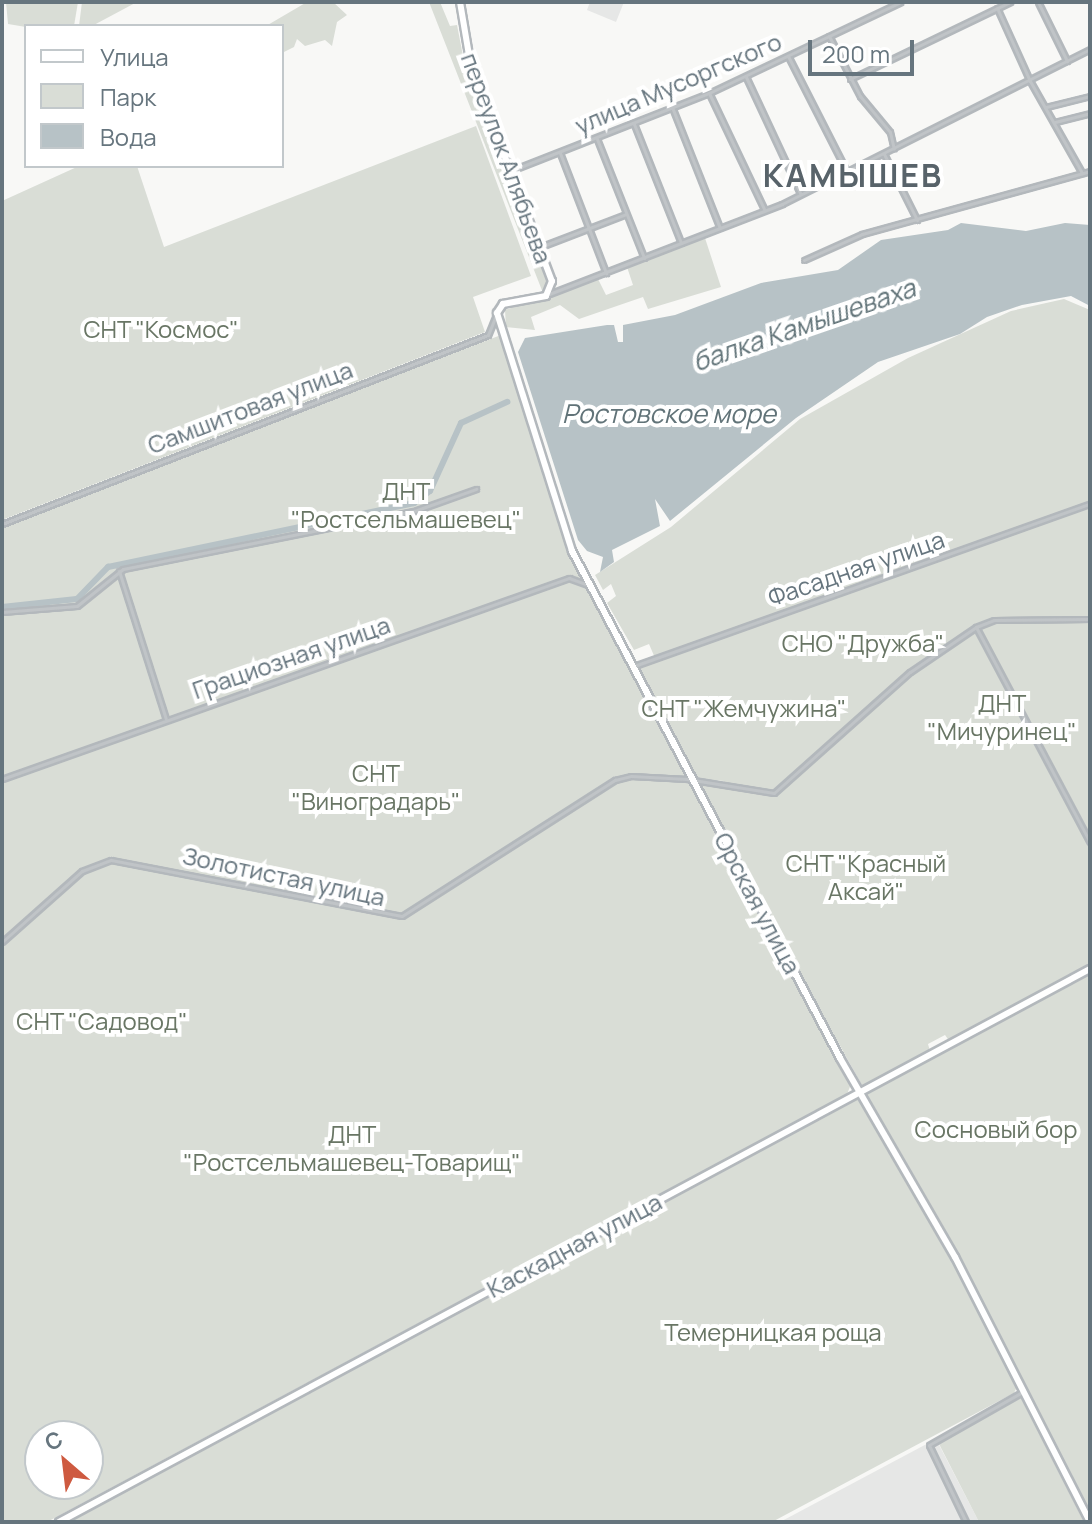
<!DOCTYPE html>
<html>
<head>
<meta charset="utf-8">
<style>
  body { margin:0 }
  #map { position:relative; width:1092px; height:1524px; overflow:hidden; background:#f8f8f6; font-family:Manrope,sans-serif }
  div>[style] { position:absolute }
  .built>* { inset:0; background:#e6e7e6 }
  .green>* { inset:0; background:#d9ddd6 }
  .water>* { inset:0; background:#b7c2c6 }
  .river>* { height:6px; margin:-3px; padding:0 3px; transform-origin:3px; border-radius:3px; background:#b7c2c6 }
  .roads { filter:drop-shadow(2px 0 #b3b8bc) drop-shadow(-2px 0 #b3b8bc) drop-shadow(0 2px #b3b8bc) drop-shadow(0 -2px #b3b8bc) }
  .street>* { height:3px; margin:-1.5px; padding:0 1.5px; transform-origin:1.5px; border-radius:1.5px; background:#c0c4c7 }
  .secondary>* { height:6px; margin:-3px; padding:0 3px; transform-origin:3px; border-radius:3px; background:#fff }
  span { translate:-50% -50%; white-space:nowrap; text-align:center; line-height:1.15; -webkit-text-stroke:8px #fff; paint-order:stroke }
  .street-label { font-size:24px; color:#66757e }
  .park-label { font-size:24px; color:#697665 }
  .water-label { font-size:26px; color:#617378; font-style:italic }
  .district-label { font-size:32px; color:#58636a; font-weight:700; letter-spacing:2px }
  .frame { position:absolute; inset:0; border:4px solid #66757e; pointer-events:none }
  .legend { position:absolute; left:24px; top:24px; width:260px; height:144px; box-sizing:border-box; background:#fff; border:2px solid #c2c8cb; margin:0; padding:10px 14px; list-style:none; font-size:24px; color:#66757e }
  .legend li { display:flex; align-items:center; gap:16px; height:40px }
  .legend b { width:40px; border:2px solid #c2c8cb }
  .north { position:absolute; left:24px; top:1420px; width:80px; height:80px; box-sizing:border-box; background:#fff; border:2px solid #c2c8cb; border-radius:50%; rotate:332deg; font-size:22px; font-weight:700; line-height:32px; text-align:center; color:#66757e }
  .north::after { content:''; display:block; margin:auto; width:28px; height:36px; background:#ce5a40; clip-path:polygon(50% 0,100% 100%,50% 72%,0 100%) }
  .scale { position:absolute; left:808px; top:40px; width:106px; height:36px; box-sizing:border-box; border:4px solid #66757e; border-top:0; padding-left:10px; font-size:24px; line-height:28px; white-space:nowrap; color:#66757e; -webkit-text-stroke:6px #fff; paint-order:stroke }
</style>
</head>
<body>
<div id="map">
  <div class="built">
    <i style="clip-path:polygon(590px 2px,624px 2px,616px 22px,587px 10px)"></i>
    <i style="clip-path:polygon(936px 1439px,979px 1522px,780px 1522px)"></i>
  </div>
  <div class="green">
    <i style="clip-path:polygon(6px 2px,78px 2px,74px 26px,26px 27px,8px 24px)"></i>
    <i style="clip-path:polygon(82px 2px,137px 2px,92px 26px,79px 26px)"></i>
    <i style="clip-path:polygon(307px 2px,333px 2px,347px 15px,337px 22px,332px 46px,325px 40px,305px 46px,297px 39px,294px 47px,282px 53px,282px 26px,266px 26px)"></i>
    <i style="clip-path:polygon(429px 2px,440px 2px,450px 26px,457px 25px,464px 61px,550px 284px,543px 293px)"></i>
    <i style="clip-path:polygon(476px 126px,531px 276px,473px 297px,485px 332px,2px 520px,2px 201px,79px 166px,137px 166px,164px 247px)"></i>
    <i style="clip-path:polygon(705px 238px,721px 287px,648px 309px,643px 297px,579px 319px,560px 305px,531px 317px,535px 330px,506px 327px,505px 310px,598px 279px,606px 295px,633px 285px,627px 267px)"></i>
    <i style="clip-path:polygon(evenodd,1064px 299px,1090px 310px,1090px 967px,950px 1042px,945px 1035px,928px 1044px,930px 1051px,863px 1087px,749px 883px,852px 1082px,847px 1094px,47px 1522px,2px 1522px,2px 526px,501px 335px,568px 547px,695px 784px,723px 787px,724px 781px,696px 779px,635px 666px,655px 658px,649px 644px,634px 650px,607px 603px,616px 596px,611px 584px,603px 590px,595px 575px,671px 527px,800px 419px,908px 358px,1011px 311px,1064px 299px,40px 1436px,88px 1436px,88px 1484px,40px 1484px,40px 1436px)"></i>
    <i style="clip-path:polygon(1090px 970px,1090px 1514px,937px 1219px,866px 1098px,867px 1092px)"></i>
    <i style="clip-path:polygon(853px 1098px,860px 1101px,890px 1145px,952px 1257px,1018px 1385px,1014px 1393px,772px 1522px,62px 1522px)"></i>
    <i style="clip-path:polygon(1021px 1398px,1084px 1522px,979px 1522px,938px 1442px)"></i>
  </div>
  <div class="water">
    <i style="clip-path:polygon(961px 223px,1026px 231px,1065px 223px,1090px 225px,1090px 306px,1071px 296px,1022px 305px,987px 317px,960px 334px,878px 362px,796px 418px,670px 521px,655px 499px,660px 526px,612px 550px,614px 562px,600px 572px,603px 557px,587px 551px,578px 540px,518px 352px,525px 338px,607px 325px,614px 325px,618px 342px,623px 342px,623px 325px,675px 315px,761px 283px,838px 270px,881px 240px,948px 230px)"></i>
  </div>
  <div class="river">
    <i style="left:2px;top:607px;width:75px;rotate:-6.1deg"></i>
    <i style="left:77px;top:599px;width:45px;rotate:-45.9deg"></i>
    <i style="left:108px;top:567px;width:313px;rotate:-11.8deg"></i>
    <i style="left:414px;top:503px;width:20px;rotate:-37deg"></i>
    <i style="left:430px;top:491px;width:75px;rotate:-65.5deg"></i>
    <i style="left:461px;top:423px;width:51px;rotate:-24.5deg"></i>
  </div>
  <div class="roads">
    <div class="street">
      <i style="left:1038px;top:2px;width:66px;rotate:63.8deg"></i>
      <i style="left:997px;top:8px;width:80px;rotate:65.7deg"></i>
      <i style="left:1030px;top:81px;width:106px;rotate:60.5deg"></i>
      <i style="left:829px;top:36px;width:68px;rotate:62.7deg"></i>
      <i style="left:860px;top:96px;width:47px;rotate:50.2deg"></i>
      <i style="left:890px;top:132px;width:17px;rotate:77deg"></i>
      <i style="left:788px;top:56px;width:128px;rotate:63deg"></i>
      <i style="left:746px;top:77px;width:128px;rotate:65deg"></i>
      <i style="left:850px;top:79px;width:178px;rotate:-25.7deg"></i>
      <i style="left:709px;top:93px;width:128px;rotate:64.6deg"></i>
      <i style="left:672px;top:107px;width:130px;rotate:68.4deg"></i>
      <i style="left:1046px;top:107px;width:45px;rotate:-14deg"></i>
      <i style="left:1055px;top:122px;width:36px;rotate:-14deg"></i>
      <i style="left:634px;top:124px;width:128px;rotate:68.4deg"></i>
      <i style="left:597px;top:139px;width:128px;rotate:68.4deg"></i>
      <i style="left:560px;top:153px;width:129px;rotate:69deg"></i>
      <i style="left:884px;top:154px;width:74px;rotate:63.4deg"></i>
      <i style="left:510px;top:171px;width:214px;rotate:-21.4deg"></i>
      <i style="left:709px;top:93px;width:212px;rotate:-25.4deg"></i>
      <i style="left:540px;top:247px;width:92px;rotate:-21deg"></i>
      <i style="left:804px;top:260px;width:64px;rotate:-24.1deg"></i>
      <i style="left:862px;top:234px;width:237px;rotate:-15.4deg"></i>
      <i style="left:549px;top:294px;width:250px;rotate:-21.1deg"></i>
      <i style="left:782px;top:204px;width:345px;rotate:-26.7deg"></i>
      <i style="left:2px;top:524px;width:521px;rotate:-21.25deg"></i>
      <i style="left:488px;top:335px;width:24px;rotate:-68deg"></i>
      <i style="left:119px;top:571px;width:155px;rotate:72.4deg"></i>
      <i style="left:2px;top:612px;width:75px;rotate:-4.6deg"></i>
      <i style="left:77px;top:606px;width:59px;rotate:-38.8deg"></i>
      <i style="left:123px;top:569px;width:300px;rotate:-11.3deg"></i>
      <i style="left:417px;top:510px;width:63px;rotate:-19.6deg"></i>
      <i style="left:976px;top:627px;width:243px;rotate:62.1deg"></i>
      <i style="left:634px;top:666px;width:484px;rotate:-19.6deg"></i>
      <i style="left:2px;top:779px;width:602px;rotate:-19.52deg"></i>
      <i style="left:569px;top:578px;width:20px;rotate:20deg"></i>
      <i style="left:2px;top:942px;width:107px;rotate:-41.6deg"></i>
      <i style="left:82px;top:871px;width:31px;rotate:-21deg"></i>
      <i style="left:111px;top:860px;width:296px;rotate:10.9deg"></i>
      <i style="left:402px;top:916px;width:253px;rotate:-32.6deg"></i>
      <i style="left:615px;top:780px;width:16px;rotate:-14deg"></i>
      <i style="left:631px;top:776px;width:56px;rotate:3.1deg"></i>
      <i style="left:687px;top:779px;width:88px;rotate:9.1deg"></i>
      <i style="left:774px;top:793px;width:182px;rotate:-41.7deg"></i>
      <i style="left:910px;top:672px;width:80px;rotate:-34.3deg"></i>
      <i style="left:976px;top:627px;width:19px;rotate:-21deg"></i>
      <i style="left:994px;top:620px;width:96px;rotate:-0.6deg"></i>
      <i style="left:966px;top:1522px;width:85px;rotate:-115.7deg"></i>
      <i style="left:929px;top:1445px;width:109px;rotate:-29.6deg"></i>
    </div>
    <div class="secondary">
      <i style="left:460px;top:2px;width:66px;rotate:80.4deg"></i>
      <i style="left:471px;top:67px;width:229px;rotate:69.3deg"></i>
      <i style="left:552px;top:281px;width:16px;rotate:112deg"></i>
      <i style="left:546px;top:296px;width:44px;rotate:169.5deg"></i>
      <i style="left:503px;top:304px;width:11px;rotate:124deg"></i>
      <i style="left:497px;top:313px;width:250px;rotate:72.5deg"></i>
      <i style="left:572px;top:551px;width:573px;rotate:62.14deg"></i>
      <i style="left:840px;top:1058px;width:230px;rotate:60deg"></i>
      <i style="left:955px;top:1257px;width:297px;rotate:63deg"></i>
      <i style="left:59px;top:1522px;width:1170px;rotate:-28.21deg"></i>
    </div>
  </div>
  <div class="street-label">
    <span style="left:678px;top:83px;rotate:-23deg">улица Мусоргского</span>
    <span style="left:507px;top:158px;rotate:70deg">переулок Алябьева</span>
    <span style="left:250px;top:407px;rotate:-21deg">Самшитовая улица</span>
    <span style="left:856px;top:568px;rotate:-19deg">Фасадная улица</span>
    <span style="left:291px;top:657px;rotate:-19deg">Грациозная улица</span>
    <span style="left:284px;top:876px;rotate:12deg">Золотистая улица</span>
    <span style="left:758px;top:903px;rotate:62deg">Орская улица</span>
    <span style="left:574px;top:1245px;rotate:-28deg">Каскадная улица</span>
  </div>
  <div class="park-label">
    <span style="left:161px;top:329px">СНТ "Космос"</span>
    <span style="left:406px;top:505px">ДНТ<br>"Ростсельмашевец"</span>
    <span style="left:863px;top:643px">СНО "Дружба"</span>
    <span style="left:1002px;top:717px">ДНТ<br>"Мичуринец"</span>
    <span style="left:744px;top:708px">СНТ "Жемчужина"</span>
    <span style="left:376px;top:787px">СНТ<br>"Виноградарь"</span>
    <span style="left:866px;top:877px">СНТ "Красный<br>Аксай"</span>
    <span style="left:102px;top:1021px">СНТ "Садовод"</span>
    <span style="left:996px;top:1129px">Сосновый бор</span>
    <span style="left:352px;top:1148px">ДНТ<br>"Ростсельмашевец-Товарищ"</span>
    <span style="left:773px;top:1332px">Темерницкая роща</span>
  </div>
  <div class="water-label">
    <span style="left:804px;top:325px;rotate:-19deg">балка Камышеваха</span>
    <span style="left:669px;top:414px">Ростовское море</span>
  </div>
  <div class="district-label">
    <span style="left:853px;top:175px">КАМЫШЕВ</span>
  </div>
  <div class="frame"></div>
  <ul class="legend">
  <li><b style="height:10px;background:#fff"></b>Улица</li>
  <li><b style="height:22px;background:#d9ddd6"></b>Парк</li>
  <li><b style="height:22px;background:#b7c2c6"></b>Вода</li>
  </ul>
  <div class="north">С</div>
  <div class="scale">200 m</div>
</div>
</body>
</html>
